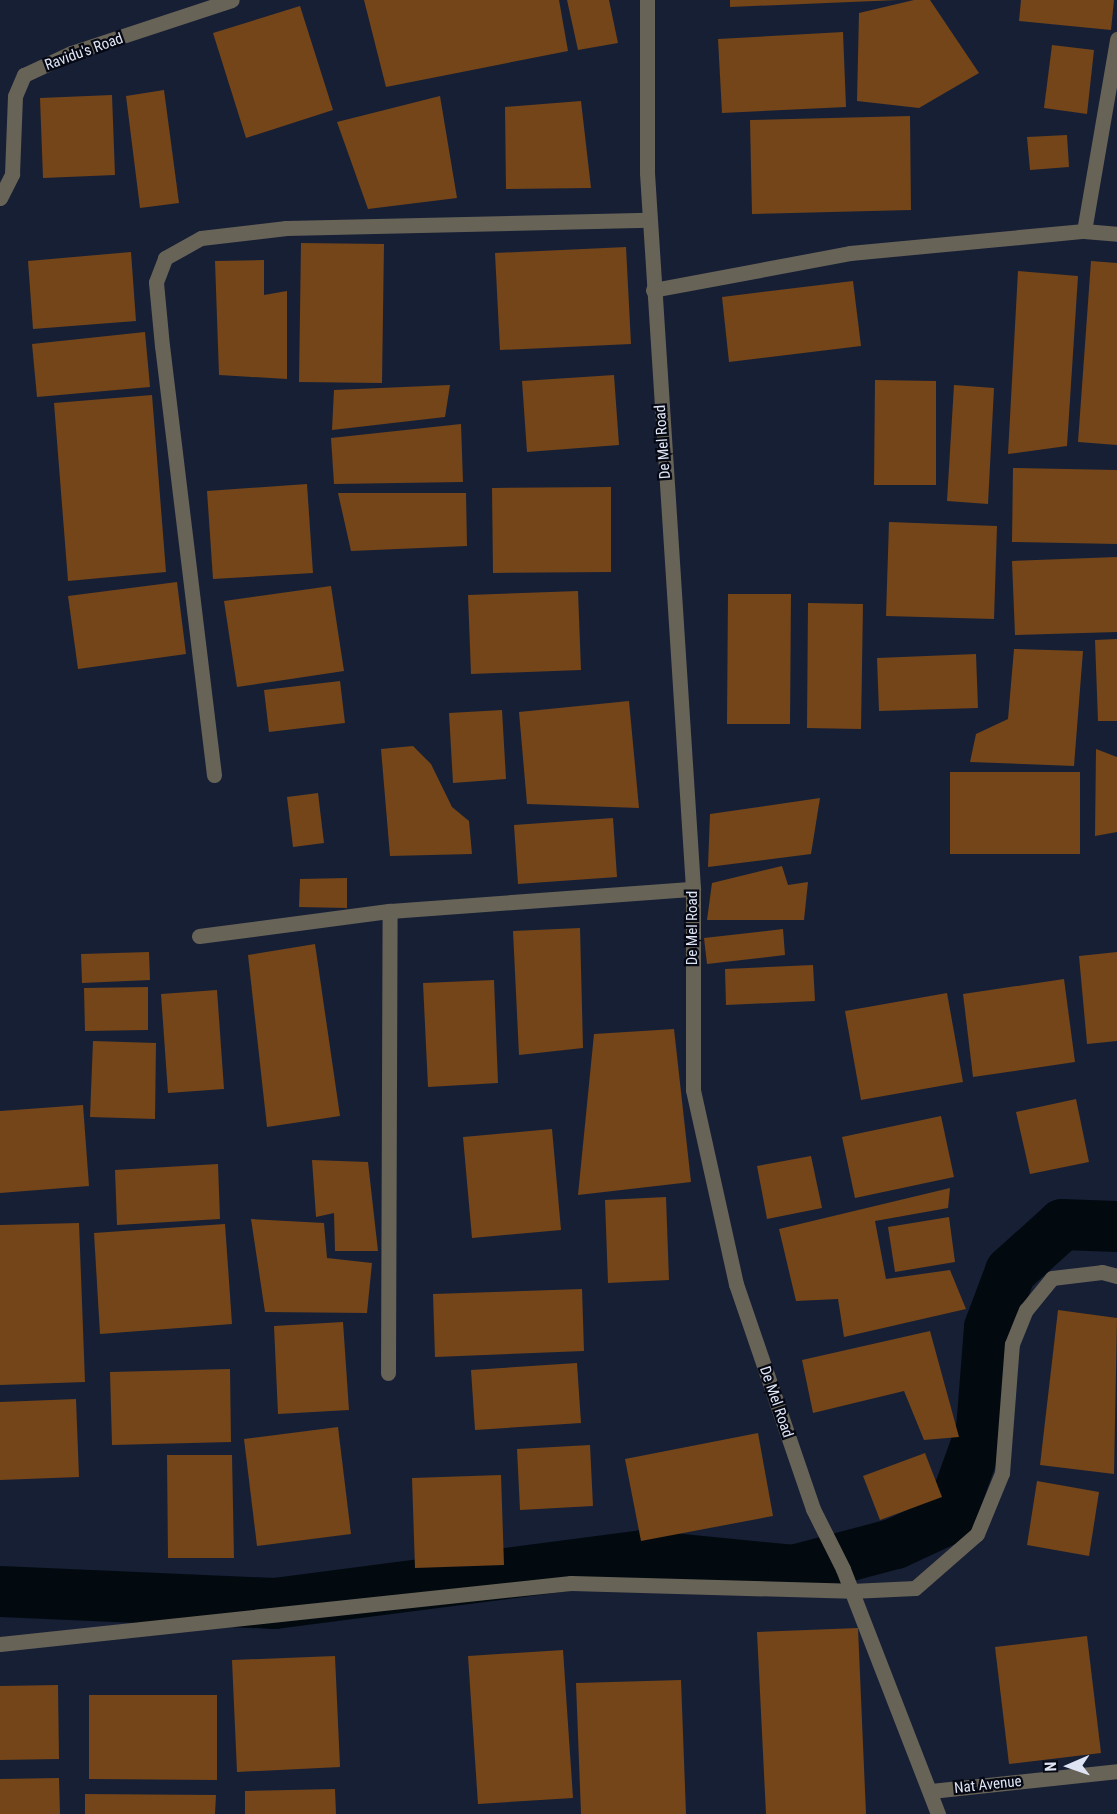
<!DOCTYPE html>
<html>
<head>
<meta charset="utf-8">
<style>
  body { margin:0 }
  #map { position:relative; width:1117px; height:1814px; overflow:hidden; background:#171f35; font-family:"Roboto Condensed",sans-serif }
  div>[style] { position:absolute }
  .canal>* { height:51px; margin:-25.5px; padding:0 25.5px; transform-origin:25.5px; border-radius:25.5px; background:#020a10 }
  .building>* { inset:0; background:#734519 }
  .minor>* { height:15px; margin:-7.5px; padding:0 7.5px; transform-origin:7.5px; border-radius:7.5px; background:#686357 }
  span { translate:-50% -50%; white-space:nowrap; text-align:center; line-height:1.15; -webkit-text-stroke:4.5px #060913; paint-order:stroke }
  .street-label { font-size:15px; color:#dee4f4 }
  .north { position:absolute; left:1039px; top:1736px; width:60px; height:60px; -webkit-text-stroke:4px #060913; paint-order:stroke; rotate:268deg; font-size:16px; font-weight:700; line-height:24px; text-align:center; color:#dee4f4 }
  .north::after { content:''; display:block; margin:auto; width:21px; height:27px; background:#dee4f4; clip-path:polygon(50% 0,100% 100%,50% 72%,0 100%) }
</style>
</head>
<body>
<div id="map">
  <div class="canal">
    <i style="left:0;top:1591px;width:274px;rotate:2.5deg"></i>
    <i style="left:274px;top:1603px;width:372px;rotate:-7.4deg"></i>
    <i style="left:643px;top:1555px;width:151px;rotate:5.7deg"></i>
    <i style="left:793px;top:1570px;width:106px;rotate:-14.8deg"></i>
    <i style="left:895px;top:1543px;width:60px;rotate:-24.8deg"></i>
    <i style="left:949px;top:1518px;width:95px;rotate:-70.2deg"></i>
    <i style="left:981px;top:1429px;width:102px;rotate:-85.5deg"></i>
    <i style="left:989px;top:1327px;width:60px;rotate:-69.4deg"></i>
    <i style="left:1010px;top:1271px;width:70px;rotate:-42.1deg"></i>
    <i style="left:1062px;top:1224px;width:55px;rotate:2.1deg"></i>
  </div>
  <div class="building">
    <i style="clip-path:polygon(364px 0,559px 0,568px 51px,386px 87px)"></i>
    <i style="clip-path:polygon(567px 0,609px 0,618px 43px,578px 50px)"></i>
    <i style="clip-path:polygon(730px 0,898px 0,730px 7px)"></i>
    <i style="clip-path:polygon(914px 0,930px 0,979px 73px,919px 108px,857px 101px,859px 13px)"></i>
    <i style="clip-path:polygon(1021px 0,1114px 0,1111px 30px,1019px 21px)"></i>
    <i style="clip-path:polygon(300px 6px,333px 110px,246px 138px,213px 33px)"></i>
    <i style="clip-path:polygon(843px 32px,846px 107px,722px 113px,718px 39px)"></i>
    <i style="clip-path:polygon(1052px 45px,1094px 50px,1087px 114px,1044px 108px)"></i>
    <i style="clip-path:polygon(164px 90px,179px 203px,140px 208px,126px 96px)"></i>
    <i style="clip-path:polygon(112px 95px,115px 175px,43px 178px,40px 98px)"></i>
    <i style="clip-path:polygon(440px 96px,457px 198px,368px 209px,337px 122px)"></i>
    <i style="clip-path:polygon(581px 101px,591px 188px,506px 189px,505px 107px)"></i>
    <i style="clip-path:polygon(910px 116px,911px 210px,752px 214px,750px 120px)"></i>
    <i style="clip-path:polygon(1067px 135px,1069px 167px,1030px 170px,1027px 137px)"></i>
    <i style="clip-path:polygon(301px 243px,384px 244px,382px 383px,299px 382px)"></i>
    <i style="clip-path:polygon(626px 247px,631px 344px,500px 350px,495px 253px)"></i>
    <i style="clip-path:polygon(131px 252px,136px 321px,33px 329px,28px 261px)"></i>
    <i style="clip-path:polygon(264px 260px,264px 295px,287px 291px,287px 379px,219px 375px,215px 261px)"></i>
    <i style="clip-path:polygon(1091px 261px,1117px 263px,1117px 445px,1078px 442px)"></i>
    <i style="clip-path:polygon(1018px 271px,1078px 276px,1067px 446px,1008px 454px)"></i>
    <i style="clip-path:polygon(853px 281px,861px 346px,729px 362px,722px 297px)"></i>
    <i style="clip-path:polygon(145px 332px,150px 387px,37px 397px,32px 344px)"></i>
    <i style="clip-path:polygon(614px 375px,619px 445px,527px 452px,522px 381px)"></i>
    <i style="clip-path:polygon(875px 380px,936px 381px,936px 485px,874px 485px)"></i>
    <i style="clip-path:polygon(450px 385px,445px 417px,332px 430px,334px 390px)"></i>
    <i style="clip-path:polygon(954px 385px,994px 388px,988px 504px,947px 501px)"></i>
    <i style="clip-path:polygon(152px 395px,166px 572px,68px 581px,54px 403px)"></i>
    <i style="clip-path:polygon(461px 424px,463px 482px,334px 484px,331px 438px)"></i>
    <i style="clip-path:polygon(1013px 468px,1117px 470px,1117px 544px,1012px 542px)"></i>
    <i style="clip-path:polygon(307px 484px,313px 573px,213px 579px,207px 491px)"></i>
    <i style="clip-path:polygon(611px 487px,611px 572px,493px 573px,492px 488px)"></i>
    <i style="clip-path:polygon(338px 493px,466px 493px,467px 546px,351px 551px)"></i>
    <i style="clip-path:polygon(889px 522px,997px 526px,994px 619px,886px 616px)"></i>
    <i style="clip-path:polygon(1117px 557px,1117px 632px,1015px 635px,1012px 561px)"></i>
    <i style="clip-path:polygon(177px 582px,186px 654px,78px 669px,68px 596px)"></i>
    <i style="clip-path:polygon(331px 586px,344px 671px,237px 687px,224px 601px)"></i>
    <i style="clip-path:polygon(578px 591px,581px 670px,471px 674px,468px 595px)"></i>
    <i style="clip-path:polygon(728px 594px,791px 594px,790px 724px,727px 724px)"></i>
    <i style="clip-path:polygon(808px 603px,863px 604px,861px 729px,807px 728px)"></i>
    <i style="clip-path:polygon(1117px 639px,1117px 721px,1098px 721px,1095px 640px)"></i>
    <i style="clip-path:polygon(1014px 649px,1083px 651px,1074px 766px,970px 762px,976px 734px,1008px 719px)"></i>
    <i style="clip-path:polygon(976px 654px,978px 708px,879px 711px,877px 658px)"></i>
    <i style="clip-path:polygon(340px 681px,345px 723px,269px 732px,264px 690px)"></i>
    <i style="clip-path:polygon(629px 701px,639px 808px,527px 804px,519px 712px)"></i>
    <i style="clip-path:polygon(502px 710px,506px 779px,453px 783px,449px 713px)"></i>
    <i style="clip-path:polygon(413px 746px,431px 764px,452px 807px,469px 821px,472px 854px,390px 856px,381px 749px)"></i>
    <i style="clip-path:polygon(1096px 749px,1117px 757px,1117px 832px,1095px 836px)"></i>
    <i style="clip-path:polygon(950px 772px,1080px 772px,1080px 854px,950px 854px)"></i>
    <i style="clip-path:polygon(318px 793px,324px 843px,293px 847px,287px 797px)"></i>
    <i style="clip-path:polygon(820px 798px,811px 854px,708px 867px,710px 814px)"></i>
    <i style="clip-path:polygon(613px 818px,617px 877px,518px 884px,514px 825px)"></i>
    <i style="clip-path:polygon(782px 866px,788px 885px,808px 882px,804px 920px,707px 920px,712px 883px)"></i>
    <i style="clip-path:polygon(347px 878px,347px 908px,299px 907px,300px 879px)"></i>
    <i style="clip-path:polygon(580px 928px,583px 1048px,519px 1055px,513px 931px)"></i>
    <i style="clip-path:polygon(783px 929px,785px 955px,707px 964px,704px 938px)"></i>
    <i style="clip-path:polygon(315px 944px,340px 1116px,267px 1127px,248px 955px)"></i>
    <i style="clip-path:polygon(149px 952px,150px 980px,82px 983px,81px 954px)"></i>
    <i style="clip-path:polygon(1117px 952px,1117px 1041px,1087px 1044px,1079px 956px)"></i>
    <i style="clip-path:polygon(813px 965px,815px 1001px,726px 1005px,725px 969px)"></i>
    <i style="clip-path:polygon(1064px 979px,1075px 1062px,973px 1077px,963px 994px)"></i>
    <i style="clip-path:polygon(494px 980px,498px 1083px,428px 1087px,423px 983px)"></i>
    <i style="clip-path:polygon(148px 987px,148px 1030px,85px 1031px,84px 988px)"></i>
    <i style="clip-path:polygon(217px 990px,224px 1089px,168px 1093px,161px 994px)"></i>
    <i style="clip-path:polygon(947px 993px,963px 1082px,861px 1100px,845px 1011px)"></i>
    <i style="clip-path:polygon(674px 1029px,691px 1182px,578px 1195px,594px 1034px)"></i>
    <i style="clip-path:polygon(93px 1041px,156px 1043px,155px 1119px,90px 1117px)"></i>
    <i style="clip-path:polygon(1076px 1099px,1089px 1162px,1030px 1174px,1016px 1112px)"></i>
    <i style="clip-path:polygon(83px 1105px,89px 1186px,0 1193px,0 1111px)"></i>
    <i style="clip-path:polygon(941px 1116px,954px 1177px,855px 1198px,842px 1137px)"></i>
    <i style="clip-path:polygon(552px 1129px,561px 1230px,472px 1238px,463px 1137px)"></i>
    <i style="clip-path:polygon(811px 1156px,822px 1208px,767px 1219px,757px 1166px)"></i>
    <i style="clip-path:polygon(312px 1160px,368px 1162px,378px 1251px,335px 1251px,334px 1213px,316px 1217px)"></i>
    <i style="clip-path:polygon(218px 1164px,220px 1219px,117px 1225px,115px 1170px)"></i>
    <i style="clip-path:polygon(950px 1188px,948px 1208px,875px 1221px,886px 1279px,950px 1270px,966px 1309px,844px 1337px,838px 1299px,796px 1301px,779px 1229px)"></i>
    <i style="clip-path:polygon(666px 1197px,669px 1280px,608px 1283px,605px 1200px)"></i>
    <i style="clip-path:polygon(949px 1217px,955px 1262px,895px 1272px,888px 1227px)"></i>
    <i style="clip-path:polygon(251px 1219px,324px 1223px,327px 1258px,372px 1263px,367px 1313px,265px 1312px)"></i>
    <i style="clip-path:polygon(79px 1223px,85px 1382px,0 1385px,0 1225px)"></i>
    <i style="clip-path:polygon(225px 1224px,232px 1324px,100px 1334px,94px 1233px)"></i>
    <i style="clip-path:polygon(582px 1289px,584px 1351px,435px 1357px,433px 1294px)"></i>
    <i style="clip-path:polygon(1058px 1310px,1117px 1318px,1114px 1474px,1040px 1465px)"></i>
    <i style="clip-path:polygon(343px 1322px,349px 1410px,278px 1414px,274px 1326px)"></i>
    <i style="clip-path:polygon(930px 1331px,959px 1437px,924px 1440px,904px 1391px,813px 1413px,802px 1360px)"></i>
    <i style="clip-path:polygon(577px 1363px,581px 1423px,475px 1430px,471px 1370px)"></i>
    <i style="clip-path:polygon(230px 1369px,231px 1442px,112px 1445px,110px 1372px)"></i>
    <i style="clip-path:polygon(76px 1399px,79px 1477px,0 1480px,0 1402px)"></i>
    <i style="clip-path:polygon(338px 1427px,351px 1534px,257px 1546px,244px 1439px)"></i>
    <i style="clip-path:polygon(758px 1433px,773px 1516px,641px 1541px,625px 1459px)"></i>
    <i style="clip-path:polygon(590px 1445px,593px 1506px,520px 1510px,517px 1449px)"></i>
    <i style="clip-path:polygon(925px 1453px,942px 1497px,880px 1520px,863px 1476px)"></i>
    <i style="clip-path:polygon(167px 1455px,232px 1455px,234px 1558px,168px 1558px)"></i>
    <i style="clip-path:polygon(501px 1475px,504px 1565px,415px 1568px,412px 1478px)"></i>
    <i style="clip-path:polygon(1037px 1481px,1099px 1492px,1089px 1556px,1027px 1545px)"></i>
    <i style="clip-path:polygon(858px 1628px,866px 1814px,766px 1814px,757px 1632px)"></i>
    <i style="clip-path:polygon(1087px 1636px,1101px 1753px,1009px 1764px,995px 1647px)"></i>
    <i style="clip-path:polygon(563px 1650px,573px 1798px,478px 1804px,468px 1656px)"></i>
    <i style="clip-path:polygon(335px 1656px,340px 1767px,237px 1772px,232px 1660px)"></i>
    <i style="clip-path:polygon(681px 1680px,686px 1814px,581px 1814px,576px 1683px)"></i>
    <i style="clip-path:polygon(58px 1685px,59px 1759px,0 1760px,0 1686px)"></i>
    <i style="clip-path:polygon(89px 1695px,217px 1695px,217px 1780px,89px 1779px)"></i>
    <i style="clip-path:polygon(59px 1778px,60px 1814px,0 1814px,0 1779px)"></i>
    <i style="clip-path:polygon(335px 1789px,336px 1814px,245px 1814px,245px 1791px)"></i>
    <i style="clip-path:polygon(85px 1794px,216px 1795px,215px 1814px,85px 1814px)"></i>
  </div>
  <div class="minor">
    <i style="left:647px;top:0;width:173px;rotate:90deg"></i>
    <i style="left:647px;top:173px;width:717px;rotate:86.32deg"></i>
    <i style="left:693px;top:889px;width:201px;rotate:90deg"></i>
    <i style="left:693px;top:1090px;width:199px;rotate:77.5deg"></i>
    <i style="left:736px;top:1284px;width:238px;rotate:71.1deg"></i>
    <i style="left:813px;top:1509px;width:67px;rotate:63.4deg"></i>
    <i style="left:843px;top:1569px;width:263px;rotate:68.8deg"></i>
    <i style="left:0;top:198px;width:27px;rotate:-63deg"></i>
    <i style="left:12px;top:174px;width:78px;rotate:-87.8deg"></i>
    <i style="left:15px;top:96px;width:23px;rotate:-67deg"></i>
    <i style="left:24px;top:75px;width:52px;rotate:-25.1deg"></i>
    <i style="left:71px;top:53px;width:169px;rotate:-18.2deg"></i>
    <i style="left:1084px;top:231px;width:195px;rotate:-80.2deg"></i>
    <i style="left:653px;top:290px;width:200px;rotate:-10.6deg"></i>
    <i style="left:850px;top:253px;width:235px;rotate:-5.4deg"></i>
    <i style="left:1084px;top:231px;width:33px;rotate:5deg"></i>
    <i style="left:214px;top:775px;width:432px;rotate:-96.9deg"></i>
    <i style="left:162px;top:346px;width:64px;rotate:-95.4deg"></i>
    <i style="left:156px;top:282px;width:26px;rotate:-69deg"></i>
    <i style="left:165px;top:258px;width:41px;rotate:-29.1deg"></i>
    <i style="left:201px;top:238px;width:86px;rotate:-6.7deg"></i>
    <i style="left:286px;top:228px;width:363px;rotate:-1.3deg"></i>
    <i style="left:199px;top:936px;width:193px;rotate:-7.5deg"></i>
    <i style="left:390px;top:911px;width:304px;rotate:-4.2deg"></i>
    <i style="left:388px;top:1373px;width:462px;rotate:-89.8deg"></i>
    <i style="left:0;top:1644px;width:574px;rotate:-6.1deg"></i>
    <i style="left:571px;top:1583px;width:280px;rotate:1.6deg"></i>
    <i style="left:851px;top:1591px;width:64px;rotate:-2.7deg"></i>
    <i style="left:915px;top:1588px;width:82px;rotate:-41.1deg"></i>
    <i style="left:977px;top:1534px;width:66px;rotate:-67.7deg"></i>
    <i style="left:1002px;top:1473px;width:129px;rotate:-85.6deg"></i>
    <i style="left:1012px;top:1344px;width:37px;rotate:-68deg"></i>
    <i style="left:1026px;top:1310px;width:41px;rotate:-50.9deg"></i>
    <i style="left:1052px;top:1278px;width:50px;rotate:-6.8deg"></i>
    <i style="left:1102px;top:1272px;width:16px;rotate:15deg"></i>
    <i style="left:931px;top:1791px;width:187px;rotate:-6.1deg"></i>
  </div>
  <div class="street-label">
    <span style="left:84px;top:52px;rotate:-20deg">Ravidu's Road</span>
    <span style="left:663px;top:442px;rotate:-94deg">De Mel Road</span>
    <span style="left:693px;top:928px;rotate:-90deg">De Mel Road</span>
    <span style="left:776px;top:1402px;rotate:71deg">De Mel Road</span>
    <span style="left:988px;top:1785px;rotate:-6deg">Nat Avenue</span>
  </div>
  <div class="north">N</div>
</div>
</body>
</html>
